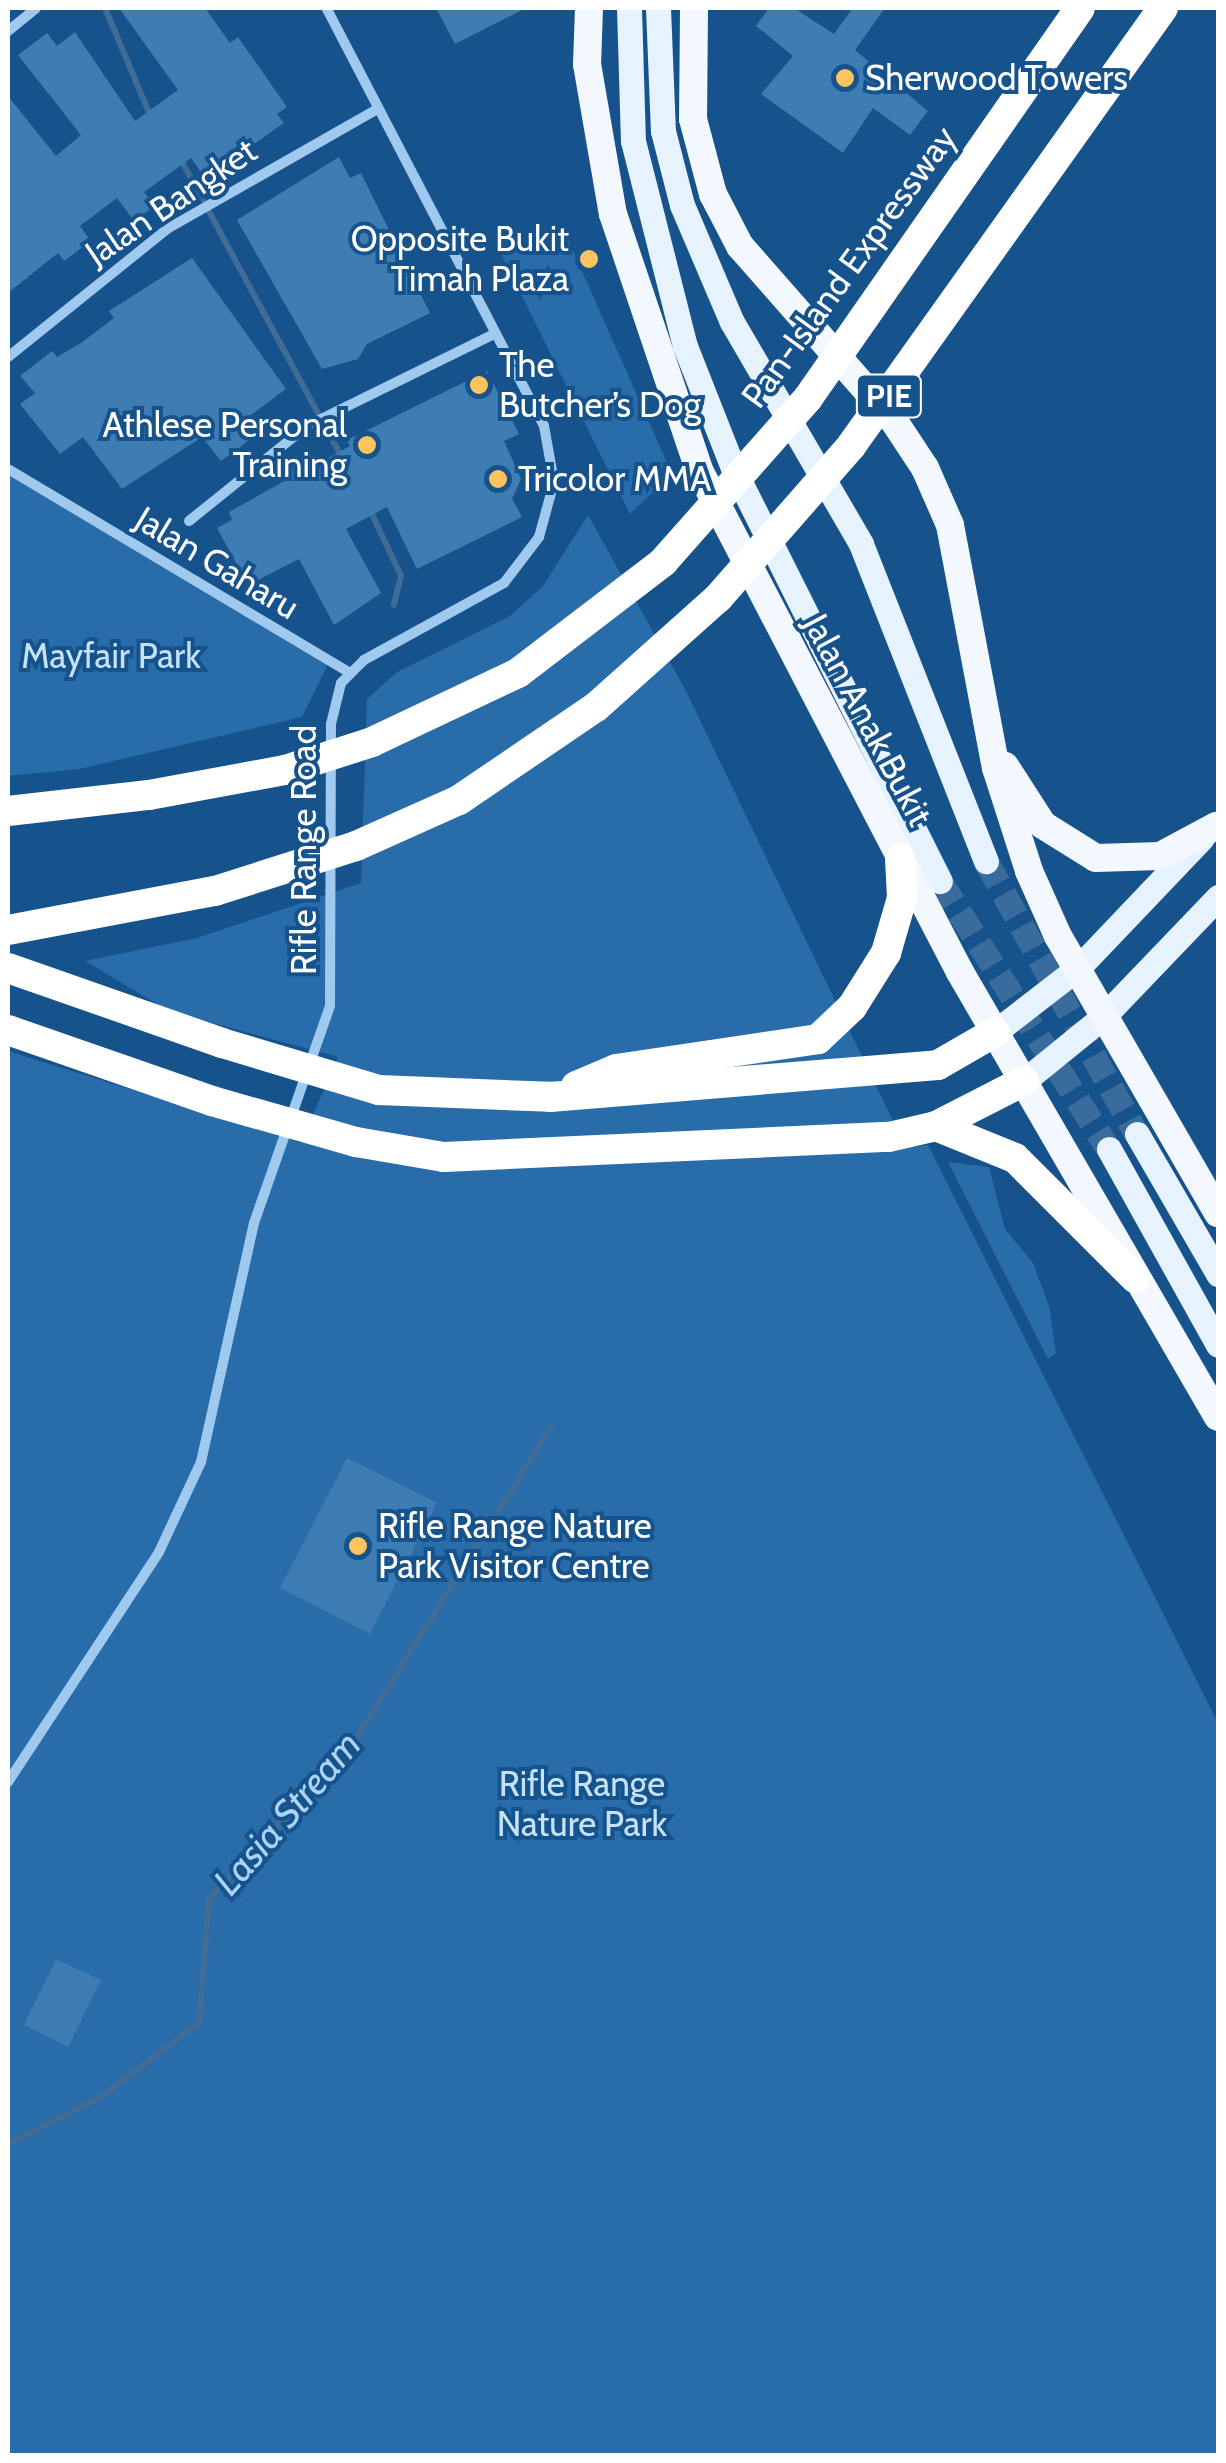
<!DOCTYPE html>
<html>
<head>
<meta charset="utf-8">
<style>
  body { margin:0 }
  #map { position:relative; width:1226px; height:2463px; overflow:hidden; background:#16528b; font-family:Cabin,sans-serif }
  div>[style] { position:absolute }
  .green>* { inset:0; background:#296caa }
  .stream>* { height:6px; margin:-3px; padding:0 3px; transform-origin:3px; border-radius:3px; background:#406c95 }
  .building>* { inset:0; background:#3e7cb4 }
  .primary-tunnel>* { height:25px; margin-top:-12.5px; transform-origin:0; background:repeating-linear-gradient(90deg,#396c9c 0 25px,transparent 0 37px) }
  .minor>* { height:10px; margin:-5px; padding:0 5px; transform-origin:5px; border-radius:5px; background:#9fc9ef }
  .primary>* { height:25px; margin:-12.5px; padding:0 12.5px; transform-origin:12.5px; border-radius:12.5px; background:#e7f2ff }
  .trunk>* { height:28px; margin:-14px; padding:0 14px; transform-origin:14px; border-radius:14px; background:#f3f8ff }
  .motorway>* { height:30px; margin:-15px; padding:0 15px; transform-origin:15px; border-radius:15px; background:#fff }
  .motorway-bridge>* { height:30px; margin:-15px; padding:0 15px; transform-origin:15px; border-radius:15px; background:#fff }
  .dots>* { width:28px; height:28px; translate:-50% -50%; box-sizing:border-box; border:5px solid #16528b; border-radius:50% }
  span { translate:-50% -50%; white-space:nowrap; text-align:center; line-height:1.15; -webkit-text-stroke:8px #16528b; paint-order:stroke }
  .shield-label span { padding:2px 8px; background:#16528b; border:2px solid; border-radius:8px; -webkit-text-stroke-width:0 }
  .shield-label { font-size:32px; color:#fff; font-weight:700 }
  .poi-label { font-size:35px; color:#fff }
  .left { translate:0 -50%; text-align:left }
  .right { translate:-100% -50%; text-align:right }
  .street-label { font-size:35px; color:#fff }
  .park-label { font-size:35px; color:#c6e2fb }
  .water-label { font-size:38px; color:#abd3f6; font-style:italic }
  .frame { position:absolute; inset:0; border:10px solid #fff; pointer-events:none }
</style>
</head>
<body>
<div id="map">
  <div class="green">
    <i style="clip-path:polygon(562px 226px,672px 474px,630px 514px,495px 242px)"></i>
    <i style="clip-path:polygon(8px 473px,328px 664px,302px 717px,79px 769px,8px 776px)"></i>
    <i style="clip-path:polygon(588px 515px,685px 689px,906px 1148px,928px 1145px,1218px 1723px,1218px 2455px,8px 2455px,8px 1051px,301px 1143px,338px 1057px,169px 1011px,85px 961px,197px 938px,361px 883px,367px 699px,397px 672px,510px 616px,543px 586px)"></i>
    <i style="clip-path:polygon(948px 1162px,989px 1167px,1005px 1229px,1033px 1263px,1049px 1306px,1056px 1353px,1048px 1359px)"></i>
  </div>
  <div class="stream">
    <i style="left:105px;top:8px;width:116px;rotate:67.2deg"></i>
    <i style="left:180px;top:158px;width:342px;rotate:61.6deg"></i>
    <i style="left:370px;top:510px;width:73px;rotate:64.8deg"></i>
    <i style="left:401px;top:576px;width:30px;rotate:104deg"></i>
    <i style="left:8px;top:2144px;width:104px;rotate:-26.8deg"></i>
    <i style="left:101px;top:2097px;width:123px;rotate:-37.1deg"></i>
    <i style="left:199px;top:2023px;width:124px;rotate:-85.4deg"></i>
    <i style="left:209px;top:1899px;width:204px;rotate:-46.8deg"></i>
    <i style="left:349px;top:1750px;width:380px;rotate:-58deg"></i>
  </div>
  <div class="building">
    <i style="clip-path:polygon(119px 8px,205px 8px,230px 43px,238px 37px,287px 107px,277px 114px,284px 123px,205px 178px,191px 158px,144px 192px,155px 206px,134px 221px,117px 198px,80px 226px,91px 241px,64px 261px,58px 253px,8px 293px,8px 96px,56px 156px,81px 135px,18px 55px,47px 33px,57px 46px,75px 32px,135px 121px,178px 90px)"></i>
    <i style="clip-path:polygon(436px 8px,526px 8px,455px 44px)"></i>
    <i style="clip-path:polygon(769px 8px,794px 8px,834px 34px,853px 8px,885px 8px,855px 50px,928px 111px,910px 135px,873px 108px,843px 153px,761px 94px,793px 56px,756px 26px)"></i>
    <i style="clip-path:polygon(339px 157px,350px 178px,361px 173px,430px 313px,367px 344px,358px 359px,322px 369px,237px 220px)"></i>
    <i style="clip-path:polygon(192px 258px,286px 389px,236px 426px,248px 441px,221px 461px,202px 437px,122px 489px,83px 437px,60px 454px,20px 404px,35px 393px,20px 376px,52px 351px,57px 357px,81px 343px,114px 318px,109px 311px)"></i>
    <i style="clip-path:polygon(487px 371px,519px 434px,504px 441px,521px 479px,512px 499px,522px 517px,417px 569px,387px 507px,346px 529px,381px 593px,334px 625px,299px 559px,248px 585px,217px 528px,232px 520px,229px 512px,288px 479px,282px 468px,306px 455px,312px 467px,350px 446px,347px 440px)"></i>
    <i style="clip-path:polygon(347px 1458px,437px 1503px,370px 1634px,280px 1588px)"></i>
    <i style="clip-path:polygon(56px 1959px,101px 1980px,68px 2047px,24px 2025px)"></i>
  </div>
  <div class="primary-tunnel">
    <i style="left:986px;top:861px;width:312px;rotate:61.1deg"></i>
    <i style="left:940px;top:881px;width:317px;rotate:57.8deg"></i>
  </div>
  <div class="minor">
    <i style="left:8px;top:31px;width:36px;rotate:-39deg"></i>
    <i style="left:8px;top:357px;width:204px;rotate:-38.8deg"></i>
    <i style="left:167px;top:229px;width:241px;rotate:-29.7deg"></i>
    <i style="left:8px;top:469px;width:396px;rotate:30.8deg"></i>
    <i style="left:189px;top:521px;width:151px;rotate:-38.8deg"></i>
    <i style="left:307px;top:426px;width:208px;rotate:-26.2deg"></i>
    <i style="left:8px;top:1782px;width:275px;rotate:-56.7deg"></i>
    <i style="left:159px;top:1552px;width:99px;rotate:-65deg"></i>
    <i style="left:201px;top:1462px;width:245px;rotate:-77.5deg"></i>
    <i style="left:254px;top:1223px;width:230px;rotate:-70.7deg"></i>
    <i style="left:330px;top:1006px;width:282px;rotate:-89.8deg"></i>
    <i style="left:331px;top:724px;width:42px;rotate:-76.3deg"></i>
    <i style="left:341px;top:683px;width:33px;rotate:-45deg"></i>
    <i style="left:364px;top:660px;width:160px;rotate:-28.8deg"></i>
    <i style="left:504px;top:583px;width:58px;rotate:-52.7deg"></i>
    <i style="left:539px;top:537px;width:57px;rotate:-74.7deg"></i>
    <i style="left:554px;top:482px;width:57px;rotate:-100.1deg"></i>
    <i style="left:544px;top:426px;width:471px;rotate:-117.5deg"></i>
  </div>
  <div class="primary">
    <i style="left:629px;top:8px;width:133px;rotate:88.3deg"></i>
    <i style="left:633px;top:141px;width:211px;rotate:75.8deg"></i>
    <i style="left:685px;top:346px;width:131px;rotate:68.5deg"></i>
    <i style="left:733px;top:468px;width:462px;rotate:63.4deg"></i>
    <i style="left:658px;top:8px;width:123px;rotate:87.7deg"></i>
    <i style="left:663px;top:131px;width:76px;rotate:75.6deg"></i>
    <i style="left:682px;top:205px;width:127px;rotate:66.9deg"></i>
    <i style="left:732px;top:322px;width:257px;rotate:59.8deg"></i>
    <i style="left:861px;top:544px;width:341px;rotate:68.5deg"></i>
    <i style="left:995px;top:1032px;width:106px;rotate:-37.7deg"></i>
    <i style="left:1079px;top:967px;width:178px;rotate:-46.4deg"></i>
    <i style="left:1024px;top:1081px;width:103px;rotate:-39.1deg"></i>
    <i style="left:1104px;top:1016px;width:165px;rotate:-46.2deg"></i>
    <i style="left:1137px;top:1134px;width:162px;rotate:59.9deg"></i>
    <i style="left:1109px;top:1149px;width:224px;rotate:60.9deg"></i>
  </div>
  <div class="trunk">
    <i style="left:589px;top:8px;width:56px;rotate:92deg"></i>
    <i style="left:587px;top:64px;width:152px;rotate:80.2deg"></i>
    <i style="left:613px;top:214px;width:272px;rotate:71.4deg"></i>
    <i style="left:700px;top:472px;width:564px;rotate:62.53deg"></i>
    <i style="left:960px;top:972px;width:514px;rotate:59.9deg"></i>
    <i style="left:694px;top:8px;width:111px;rotate:90.5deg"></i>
    <i style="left:693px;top:119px;width:78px;rotate:75.1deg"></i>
    <i style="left:713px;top:194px;width:59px;rotate:62.6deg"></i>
    <i style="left:740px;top:246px;width:233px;rotate:48.7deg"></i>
    <i style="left:894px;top:421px;width:56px;rotate:56.6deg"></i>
    <i style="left:925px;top:468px;width:62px;rotate:66.3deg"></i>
    <i style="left:950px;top:525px;width:247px;rotate:79.3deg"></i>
    <i style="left:996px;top:768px;width:108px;rotate:72.2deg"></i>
    <i style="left:1029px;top:871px;width:71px;rotate:66deg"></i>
    <i style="left:1058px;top:936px;width:320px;rotate:60deg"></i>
    <i style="left:1005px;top:766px;width:70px;rotate:57.2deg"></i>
    <i style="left:1043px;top:825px;width:62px;rotate:31.9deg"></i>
    <i style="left:1096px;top:858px;width:64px;rotate:-1.8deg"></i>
    <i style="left:1160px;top:856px;width:64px;rotate:-28.2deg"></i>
  </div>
  <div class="motorway">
    <i style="left:8px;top:811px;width:142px;rotate:-6.5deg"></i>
    <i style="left:8px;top:968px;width:227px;rotate:19.3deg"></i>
    <i style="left:8px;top:1030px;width:216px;rotate:19.2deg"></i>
    <i style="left:576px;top:1086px;width:43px;rotate:-23deg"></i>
    <i style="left:616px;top:1069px;width:204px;rotate:-8.4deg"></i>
    <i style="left:818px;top:1039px;width:47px;rotate:-43.3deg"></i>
    <i style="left:852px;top:1007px;width:64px;rotate:-57.8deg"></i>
    <i style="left:886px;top:953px;width:57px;rotate:-73.8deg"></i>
    <i style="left:902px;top:898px;width:40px;rotate:-92.9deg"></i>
    <i style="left:379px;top:1090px;width:171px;rotate:2.3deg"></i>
    <i style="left:550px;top:1097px;width:389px;rotate:-4.7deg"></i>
    <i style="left:938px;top:1065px;width:66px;rotate:-30.1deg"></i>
    <i style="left:936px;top:1126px;width:85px;rotate:22.1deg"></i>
    <i style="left:1015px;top:1158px;width:170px;rotate:45deg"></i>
    <i style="left:356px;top:1142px;width:89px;rotate:9.7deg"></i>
    <i style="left:444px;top:1157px;width:445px;rotate:-2.6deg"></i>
    <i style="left:889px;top:1137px;width:48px;rotate:-13.2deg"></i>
    <i style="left:936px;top:1126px;width:99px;rotate:-27.1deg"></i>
  </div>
  <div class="motorway-bridge">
    <i style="left:149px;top:795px;width:138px;rotate:-10.4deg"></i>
    <i style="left:285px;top:770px;width:91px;rotate:-17.8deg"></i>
    <i style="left:372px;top:742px;width:161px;rotate:-25.3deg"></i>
    <i style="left:518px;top:673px;width:183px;rotate:-37.4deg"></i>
    <i style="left:663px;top:562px;width:219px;rotate:-48.5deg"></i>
    <i style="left:808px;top:398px;width:475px;rotate:-55.1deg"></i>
    <i style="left:8px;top:930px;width:211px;rotate:-10.7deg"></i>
    <i style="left:215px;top:891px;width:148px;rotate:-17.7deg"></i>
    <i style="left:356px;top:846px;width:113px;rotate:-24.1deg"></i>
    <i style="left:459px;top:800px;width:166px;rotate:-34.2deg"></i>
    <i style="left:596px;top:707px;width:164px;rotate:-41.8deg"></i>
    <i style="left:718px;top:598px;width:202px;rotate:-48.8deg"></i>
    <i style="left:851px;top:446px;width:538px;rotate:-54.54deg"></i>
    <i style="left:222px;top:1043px;width:164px;rotate:16.7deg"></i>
    <i style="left:212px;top:1101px;width:150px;rotate:15.9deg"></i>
  </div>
  <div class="dots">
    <i style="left:845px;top:78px;background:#ffc45d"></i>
    <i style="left:589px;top:259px;background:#ffc45d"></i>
    <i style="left:479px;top:385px;background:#ffc45d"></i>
    <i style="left:367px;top:445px;background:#ffc45d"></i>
    <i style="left:498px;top:479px;background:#ffc45d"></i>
    <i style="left:358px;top:1546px;background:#ffc45d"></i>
  </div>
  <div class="shield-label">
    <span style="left:889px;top:396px">PIE</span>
  </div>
  <div class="poi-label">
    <span class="left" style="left:865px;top:78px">Sherwood Towers</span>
    <span class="right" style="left:569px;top:259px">Opposite Bukit<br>Timah Plaza</span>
    <span class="left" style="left:499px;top:385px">The<br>Butcher’s Dog</span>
    <span class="right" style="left:347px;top:445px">Athlese Personal<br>Training</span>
    <span class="left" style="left:518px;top:479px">Tricolor MMA</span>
    <span class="left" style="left:378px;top:1546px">Rifle Range Nature<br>Park Visitor Centre</span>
  </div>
  <div class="street-label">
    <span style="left:171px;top:202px;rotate:-34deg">Jalan Bangket</span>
    <span style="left:849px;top:267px;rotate:-54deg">Pan-Island Expressway</span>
    <span style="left:217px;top:563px;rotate:31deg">Jalan Gaharu</span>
    <span style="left:868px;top:720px;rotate:62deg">Jalan Anak Bukit</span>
    <span style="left:304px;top:850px;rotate:-90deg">Rifle Range Road</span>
  </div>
  <div class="park-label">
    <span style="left:111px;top:656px">Mayfair Park</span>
    <span style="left:582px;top:1804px">Rifle Range<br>Nature Park</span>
  </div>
  <div class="water-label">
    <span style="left:287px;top:1813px;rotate:-49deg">Lasia Stream</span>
  </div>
  <div class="frame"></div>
</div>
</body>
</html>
